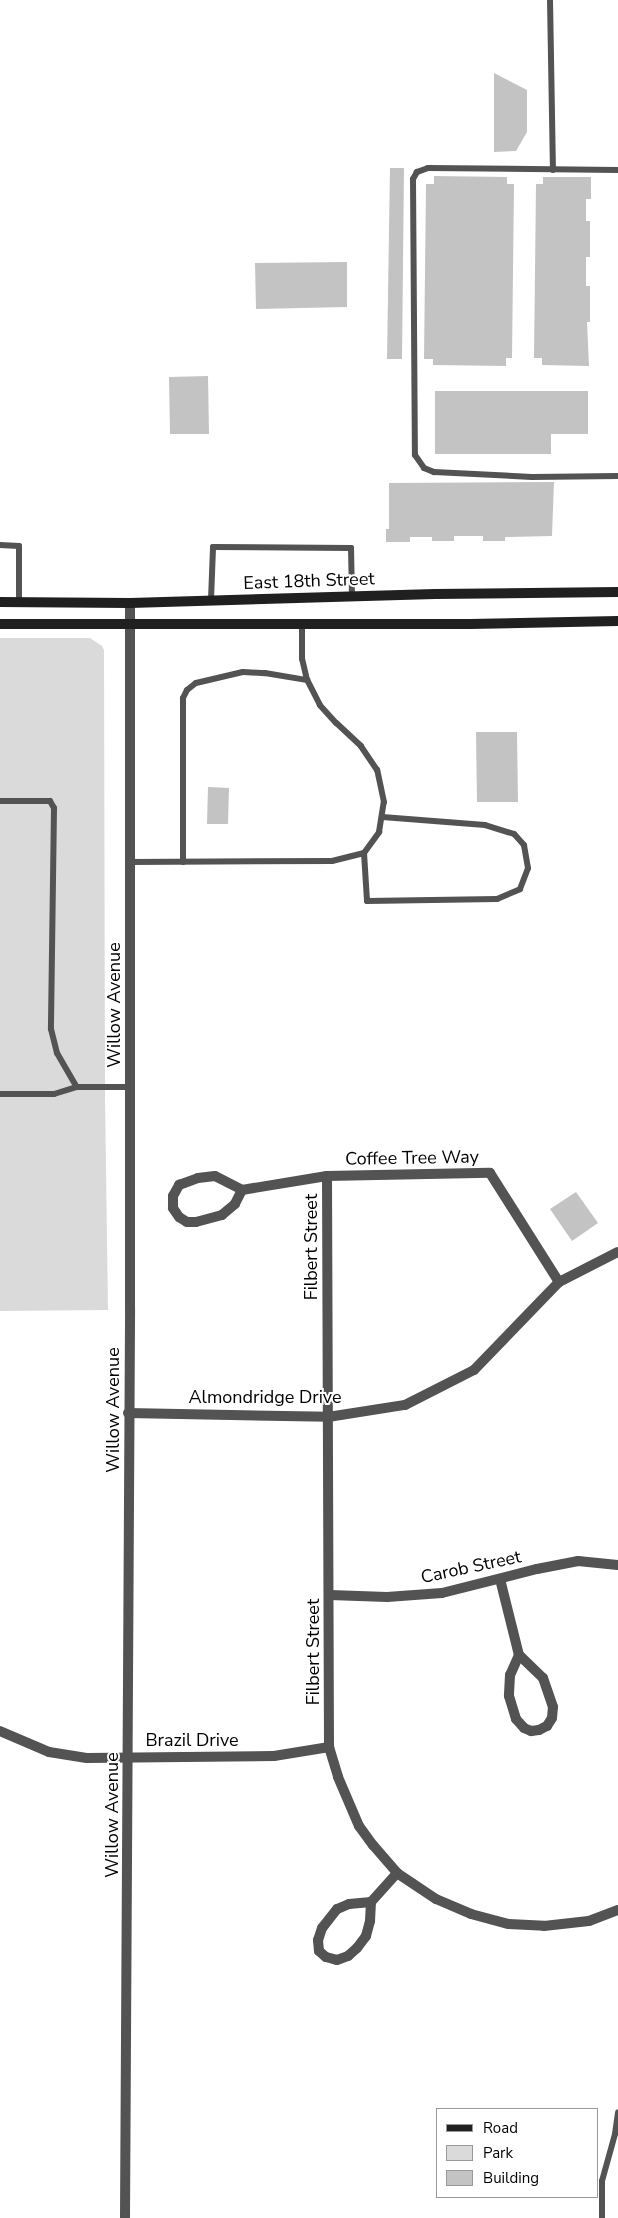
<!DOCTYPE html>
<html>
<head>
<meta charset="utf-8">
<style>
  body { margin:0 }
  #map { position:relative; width:618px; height:2218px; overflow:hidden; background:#fff; font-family:"Nunito Sans",sans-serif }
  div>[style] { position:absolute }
  .green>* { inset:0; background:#dadada }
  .building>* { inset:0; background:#c3c3c3 }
  .service>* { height:6px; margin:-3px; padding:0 3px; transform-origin:3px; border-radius:3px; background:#535353 }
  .minor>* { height:10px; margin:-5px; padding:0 5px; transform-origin:5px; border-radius:5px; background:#535353 }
  .secondary>* { height:10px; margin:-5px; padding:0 5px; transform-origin:5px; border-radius:5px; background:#202020 }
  span { translate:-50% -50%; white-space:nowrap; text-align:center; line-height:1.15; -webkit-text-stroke:4px #fff; paint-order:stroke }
  .street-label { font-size:18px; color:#000 }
  .legend { position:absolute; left:436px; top:2108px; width:162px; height:90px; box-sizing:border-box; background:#fff; border:1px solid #999; margin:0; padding:6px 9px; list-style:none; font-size:15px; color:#000 }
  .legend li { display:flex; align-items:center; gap:10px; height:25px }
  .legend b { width:25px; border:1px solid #999 }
</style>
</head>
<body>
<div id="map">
  <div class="green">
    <i style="clip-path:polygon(0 638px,90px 638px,102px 646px,104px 650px,105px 1097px,108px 1310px,0 1311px)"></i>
  </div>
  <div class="building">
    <i style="clip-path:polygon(494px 73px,527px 90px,527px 132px,516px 151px,494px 152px)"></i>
    <i style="clip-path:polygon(390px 168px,404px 168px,402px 359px,387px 359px)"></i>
    <i style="clip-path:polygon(434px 176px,507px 177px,507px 184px,514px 184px,512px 358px,506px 358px,506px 366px,433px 365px,433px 359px,424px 359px,426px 184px,434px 184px)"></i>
    <i style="clip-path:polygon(543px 177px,591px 177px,591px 199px,586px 199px,586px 221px,590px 221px,590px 257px,586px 257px,586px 286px,590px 286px,590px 322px,587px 322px,589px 366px,542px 365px,542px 358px,534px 358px,536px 184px,543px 184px)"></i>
    <i style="clip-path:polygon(347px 262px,347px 307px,256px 309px,255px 263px)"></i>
    <i style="clip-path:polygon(208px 376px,209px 434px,170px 434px,169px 377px)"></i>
    <i style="clip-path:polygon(435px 391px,588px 391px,588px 434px,551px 434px,551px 454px,435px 454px)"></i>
    <i style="clip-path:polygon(554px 482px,552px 536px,505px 537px,505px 541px,483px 541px,483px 536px,454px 536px,454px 541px,432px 541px,432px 537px,410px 537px,410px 542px,386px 542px,386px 529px,389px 529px,389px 483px)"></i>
    <i style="clip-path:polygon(476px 732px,517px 732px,518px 802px,477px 802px)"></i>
    <i style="clip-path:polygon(208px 787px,229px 788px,228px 824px,207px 824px)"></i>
    <i style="clip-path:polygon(576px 1192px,598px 1223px,572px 1241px,550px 1209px)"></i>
  </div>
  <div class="service">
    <i style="left:550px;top:0;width:170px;rotate:89deg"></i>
    <i style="left:618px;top:170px;width:190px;rotate:-179.4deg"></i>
    <i style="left:428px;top:168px;width:12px;rotate:160deg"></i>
    <i style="left:417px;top:172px;width:8px;rotate:120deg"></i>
    <i style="left:413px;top:179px;width:276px;rotate:89.6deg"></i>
    <i style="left:415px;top:455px;width:16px;rotate:55deg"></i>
    <i style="left:424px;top:468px;width:11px;rotate:22deg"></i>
    <i style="left:434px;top:472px;width:98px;rotate:2.9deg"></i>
    <i style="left:532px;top:477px;width:86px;rotate:-0.7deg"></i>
    <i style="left:0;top:545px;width:19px;rotate:3deg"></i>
    <i style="left:19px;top:546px;width:57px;rotate:90deg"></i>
    <i style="left:211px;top:600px;width:53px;rotate:-87.8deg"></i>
    <i style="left:213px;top:547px;width:138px;rotate:0.4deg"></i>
    <i style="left:351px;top:548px;width:48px;rotate:88.8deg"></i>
    <i style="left:0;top:801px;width:50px"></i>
    <i style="left:50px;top:801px;width:8px;rotate:60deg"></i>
    <i style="left:54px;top:808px;width:221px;rotate:90.8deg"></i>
    <i style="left:51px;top:1029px;width:25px;rotate:76deg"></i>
    <i style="left:57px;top:1053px;width:39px;rotate:60deg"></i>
    <i style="left:364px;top:853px;width:48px;rotate:86.4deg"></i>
    <i style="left:367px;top:901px;width:130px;rotate:-0.9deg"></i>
    <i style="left:497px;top:899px;width:25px;rotate:-23deg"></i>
    <i style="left:520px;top:889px;width:22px;rotate:-69deg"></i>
    <i style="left:528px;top:868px;width:23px;rotate:-100deg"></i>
    <i style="left:524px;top:845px;width:15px;rotate:-132deg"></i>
    <i style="left:514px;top:834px;width:30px;rotate:-163deg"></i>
    <i style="left:485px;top:825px;width:103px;rotate:-175.6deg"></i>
    <i style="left:130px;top:862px;width:202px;rotate:-0.3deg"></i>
    <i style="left:332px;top:861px;width:33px;rotate:-14deg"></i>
    <i style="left:364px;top:853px;width:26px;rotate:-54deg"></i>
    <i style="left:379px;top:832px;width:30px;rotate:-81deg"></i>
    <i style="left:384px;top:802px;width:33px;rotate:-102deg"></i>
    <i style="left:377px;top:770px;width:29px;rotate:-124deg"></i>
    <i style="left:361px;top:746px;width:34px;rotate:-137deg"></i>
    <i style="left:336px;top:723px;width:24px;rotate:-132deg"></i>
    <i style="left:320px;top:705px;width:28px;rotate:-117deg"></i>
    <i style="left:307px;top:680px;width:22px;rotate:-103deg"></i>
    <i style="left:302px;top:659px;width:35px;rotate:-90deg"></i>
    <i style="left:183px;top:862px;width:164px;rotate:-90deg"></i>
    <i style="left:183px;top:698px;width:9px;rotate:-63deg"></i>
    <i style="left:187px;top:690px;width:11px;rotate:-38deg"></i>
    <i style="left:196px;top:683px;width:48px;rotate:-13.2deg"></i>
    <i style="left:243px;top:672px;width:22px;rotate:3deg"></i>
    <i style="left:265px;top:673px;width:43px;rotate:9.5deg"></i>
    <i style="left:0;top:1094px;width:54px"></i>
    <i style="left:54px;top:1094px;width:24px;rotate:-17deg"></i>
    <i style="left:77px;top:1087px;width:53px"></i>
    <i style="left:602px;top:2218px;width:37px;rotate:-90deg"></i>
    <i style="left:602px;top:2181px;width:49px;rotate:-74.5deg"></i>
    <i style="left:615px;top:2134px;width:22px;rotate:-82deg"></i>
  </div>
  <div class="minor">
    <i style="left:327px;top:1176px;width:571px;rotate:89.8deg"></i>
    <i style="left:329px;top:1747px;width:31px;rotate:73deg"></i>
    <i style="left:338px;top:1777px;width:53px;rotate:66.8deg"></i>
    <i style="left:359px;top:1826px;width:24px;rotate:54deg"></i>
    <i style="left:373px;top:1845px;width:37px;rotate:49deg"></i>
    <i style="left:397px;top:1873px;width:47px;rotate:33.7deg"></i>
    <i style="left:436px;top:1899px;width:38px;rotate:23deg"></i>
    <i style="left:471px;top:1914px;width:39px;rotate:15deg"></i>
    <i style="left:509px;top:1924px;width:35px;rotate:3deg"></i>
    <i style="left:544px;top:1926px;width:45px;rotate:-6.3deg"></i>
    <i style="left:589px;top:1921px;width:31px;rotate:-21deg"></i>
    <i style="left:242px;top:1190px;width:16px;rotate:117deg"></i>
    <i style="left:235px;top:1204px;width:17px;rotate:140deg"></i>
    <i style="left:222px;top:1215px;width:27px;rotate:165deg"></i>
    <i style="left:196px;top:1222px;width:9px;rotate:180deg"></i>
    <i style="left:187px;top:1222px;width:9px;rotate:-148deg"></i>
    <i style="left:179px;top:1217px;width:11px;rotate:-124deg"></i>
    <i style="left:173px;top:1208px;width:12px;rotate:-90deg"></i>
    <i style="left:173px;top:1196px;width:13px;rotate:-61deg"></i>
    <i style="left:179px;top:1185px;width:20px;rotate:-20deg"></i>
    <i style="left:198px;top:1178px;width:17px;rotate:-7deg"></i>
    <i style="left:215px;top:1176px;width:30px;rotate:27deg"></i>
    <i style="left:242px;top:1190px;width:86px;rotate:-9.4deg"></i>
    <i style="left:327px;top:1176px;width:163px;rotate:-1.1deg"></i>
    <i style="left:490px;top:1173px;width:129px;rotate:57.7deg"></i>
    <i style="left:128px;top:1413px;width:200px;rotate:1.1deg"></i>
    <i style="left:328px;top:1417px;width:78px;rotate:-8.9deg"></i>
    <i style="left:405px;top:1405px;width:77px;rotate:-26.9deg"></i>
    <i style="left:474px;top:1370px;width:122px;rotate:-46deg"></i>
    <i style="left:559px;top:1282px;width:66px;rotate:-27deg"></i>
    <i style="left:500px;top:1579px;width:78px;rotate:76deg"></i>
    <i style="left:519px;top:1655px;width:22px;rotate:114deg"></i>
    <i style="left:510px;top:1675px;width:21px;rotate:93deg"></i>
    <i style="left:509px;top:1696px;width:24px;rotate:73deg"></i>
    <i style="left:516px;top:1719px;width:12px;rotate:48deg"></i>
    <i style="left:524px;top:1728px;width:8px;rotate:23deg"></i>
    <i style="left:531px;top:1731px;width:8px;rotate:-7deg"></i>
    <i style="left:539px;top:1730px;width:9px;rotate:-27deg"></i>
    <i style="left:547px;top:1726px;width:9px;rotate:-58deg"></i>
    <i style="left:552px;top:1718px;width:11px;rotate:-85deg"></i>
    <i style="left:553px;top:1707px;width:31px;rotate:-109deg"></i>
    <i style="left:543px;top:1678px;width:33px;rotate:-136deg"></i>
    <i style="left:330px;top:1595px;width:57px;rotate:2deg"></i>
    <i style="left:387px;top:1597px;width:55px;rotate:-4.2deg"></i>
    <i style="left:442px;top:1593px;width:98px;rotate:-14.2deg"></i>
    <i style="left:537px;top:1569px;width:42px;rotate:-11deg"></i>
    <i style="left:578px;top:1561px;width:40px;rotate:5.7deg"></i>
    <i style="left:0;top:1731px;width:53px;rotate:23.2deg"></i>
    <i style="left:49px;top:1752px;width:38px;rotate:9deg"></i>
    <i style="left:87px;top:1758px;width:187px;rotate:-0.6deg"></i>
    <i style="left:274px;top:1756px;width:56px;rotate:-9.3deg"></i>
    <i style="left:371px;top:1902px;width:22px;rotate:175deg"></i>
    <i style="left:349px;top:1904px;width:13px;rotate:157deg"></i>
    <i style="left:337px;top:1909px;width:24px;rotate:128deg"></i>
    <i style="left:322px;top:1928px;width:13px;rotate:108deg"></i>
    <i style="left:318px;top:1940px;width:11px;rotate:85deg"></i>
    <i style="left:319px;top:1951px;width:9px;rotate:41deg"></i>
    <i style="left:326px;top:1957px;width:11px;rotate:15deg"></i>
    <i style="left:337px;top:1960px;width:12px;rotate:-20deg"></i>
    <i style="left:348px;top:1956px;width:12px;rotate:-42deg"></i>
    <i style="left:357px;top:1948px;width:15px;rotate:-53deg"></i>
    <i style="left:366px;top:1936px;width:16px;rotate:-75deg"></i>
    <i style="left:370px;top:1921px;width:19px;rotate:-87deg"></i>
    <i style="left:371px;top:1902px;width:39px;rotate:-48deg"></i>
    <i style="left:125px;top:2218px;width:909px;rotate:-89.68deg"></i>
    <i style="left:130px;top:1309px;width:706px;rotate:-90deg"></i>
  </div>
  <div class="secondary">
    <i style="left:0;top:602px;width:130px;rotate:0.4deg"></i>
    <i style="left:130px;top:603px;width:305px;rotate:-1.7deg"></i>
    <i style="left:435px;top:594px;width:183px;rotate:-0.6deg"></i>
    <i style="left:0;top:624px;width:470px"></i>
    <i style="left:470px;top:624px;width:148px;rotate:-1.2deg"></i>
  </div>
  <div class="street-label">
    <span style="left:309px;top:581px;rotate:-2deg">East 18th Street</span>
    <span style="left:114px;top:1005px;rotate:-90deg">Willow Avenue</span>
    <span style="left:412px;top:1158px;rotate:-1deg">Coffee Tree Way</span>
    <span style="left:311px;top:1247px;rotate:-90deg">Filbert Street</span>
    <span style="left:265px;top:1397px">Almondridge Drive</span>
    <span style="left:113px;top:1410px;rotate:-90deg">Willow Avenue</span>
    <span style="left:471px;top:1567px;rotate:-12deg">Carob Street</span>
    <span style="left:313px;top:1652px;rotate:-90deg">Filbert Street</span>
    <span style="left:192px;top:1740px">Brazil Drive</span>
    <span style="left:112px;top:1815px;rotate:-90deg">Willow Avenue</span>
  </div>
  <ul class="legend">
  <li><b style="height:6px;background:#202020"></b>Road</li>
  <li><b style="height:14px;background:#dadada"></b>Park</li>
  <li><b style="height:14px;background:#c3c3c3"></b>Building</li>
  </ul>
</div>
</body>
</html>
